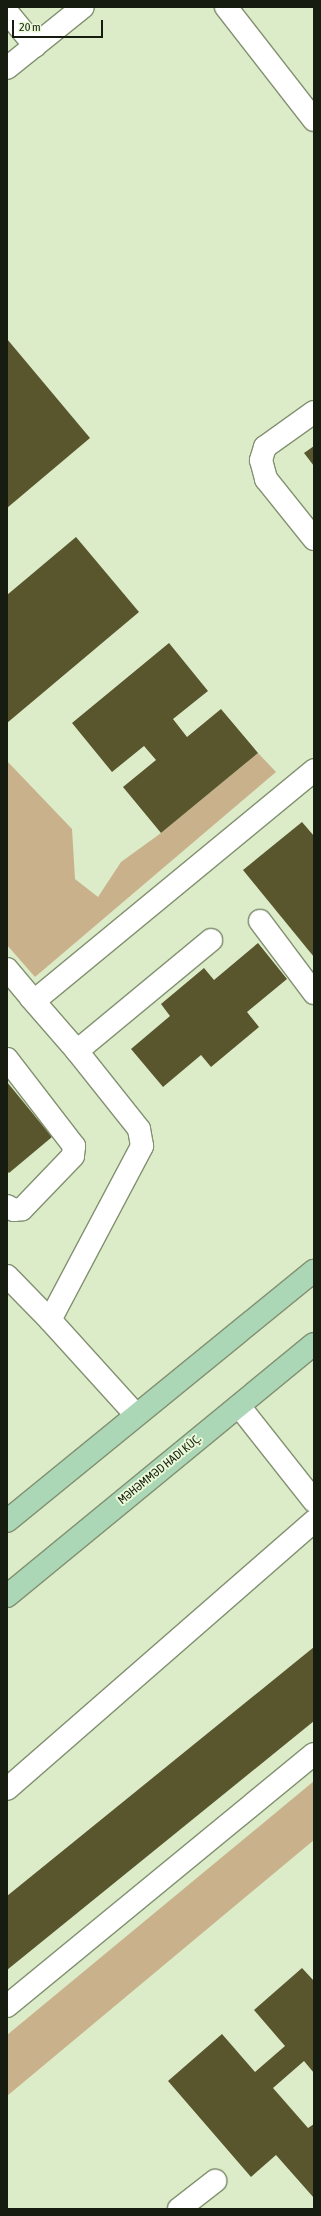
<!DOCTYPE html>
<html>
<head>
<meta charset="utf-8">
<style>
  body { margin:0 }
  #map { position:relative; width:321px; height:2216px; overflow:hidden; background:#dcecc9; font-family:"Asap Condensed",sans-serif }
  div>[style] { position:absolute }
  .forest>* { inset:0; background:#c9b28b }
  .building>* { inset:0; background:#59562e }
  .roads { filter:drop-shadow(1px 0 #829171) drop-shadow(-1px 0 #829171) drop-shadow(0 1px #829171) drop-shadow(0 -1px #829171) }
  .minor>* { height:22px; margin:-11px; padding:0 11px; transform-origin:11px; border-radius:11px; background:#fff }
  .major>* { height:22px; margin:-11px; padding:0 11px; transform-origin:11px; border-radius:11px; background:#acd7b7 }
  span { translate:-50% -50%; white-space:nowrap; text-align:center; line-height:1.15; -webkit-text-stroke:4px #e9f9d6; paint-order:stroke }
  .street-label { font-size:12px; color:#171c10 }
  .frame { position:absolute; inset:0; border:8px solid #171c10; pointer-events:none }
  .scale { position:absolute; left:12px; top:20px; width:91px; height:18px; box-sizing:border-box; border:2px solid #171c10; border-top:0; padding-left:5px; font-size:12px; line-height:14px; white-space:nowrap; color:#171c10; -webkit-text-stroke:3px #e9f9d6; paint-order:stroke }
</style>
</head>
<body>
<div id="map">
  <div class="forest">
    <i style="clip-path:polygon(258px 753px,276px 772px,35px 977px,7px 945px,7px 761px,72px 829px,75px 879px,98px 897px,121px 862px,161px 833px)"></i>
    <i style="clip-path:polygon(314px 1781px,314px 1840px,7px 2096px,7px 2035px)"></i>
  </div>
  <div class="building">
    <i style="clip-path:polygon(7px 339px,90px 438px,7px 508px)"></i>
    <i style="clip-path:polygon(314px 446px,314px 466px,304px 453px)"></i>
    <i style="clip-path:polygon(76px 537px,139px 612px,7px 723px,7px 595px)"></i>
    <i style="clip-path:polygon(169px 643px,208px 691px,173px 719px,187px 737px,221px 709px,258px 753px,161px 833px,123px 787px,156px 760px,144px 746px,112px 772px,72px 723px)"></i>
    <i style="clip-path:polygon(302px 822px,314px 836px,314px 957px,243px 870px)"></i>
    <i style="clip-path:polygon(258px 943px,287px 979px,247px 1012px,259px 1027px,211px 1067px,201px 1055px,163px 1087px,131px 1049px,170px 1016px,161px 1004px,204px 968px,214px 980px)"></i>
    <i style="clip-path:polygon(7px 1082px,52px 1137px,9px 1173px,7px 1171px)"></i>
    <i style="clip-path:polygon(314px 1647px,314px 1721px,7px 1970px,7px 1896px)"></i>
    <i style="clip-path:polygon(302px 1968px,314px 1981px,314px 2073px,304px 2061px,273px 2088px,308px 2128px,314px 2124px,314px 2198px,276px 2155px,251px 2177px,168px 2081px,222px 2034px,255px 2072px,285px 2046px,254px 2010px)"></i>
  </div>
  <div class="roads">
    <div class="minor">
      <i style="left:226px;top:7px;width:143px;rotate:52.1deg"></i>
      <i style="left:7px;top:12px;width:44px;rotate:50.5deg"></i>
      <i style="left:7px;top:68px;width:97px;rotate:-38.8deg"></i>
      <i style="left:314px;top:412px;width:60px;rotate:144.5deg"></i>
      <i style="left:265px;top:447px;width:14px;rotate:107deg"></i>
      <i style="left:261px;top:460px;width:20px;rotate:75deg"></i>
      <i style="left:266px;top:479px;width:77px;rotate:51.3deg"></i>
      <i style="left:260px;top:921px;width:90px;rotate:53.1deg"></i>
      <i style="left:7px;top:969px;width:38px;rotate:50deg"></i>
      <i style="left:31px;top:998px;width:8px;rotate:-7deg"></i>
      <i style="left:39px;top:997px;width:357px;rotate:-39.5deg"></i>
      <i style="left:31px;top:998px;width:70px;rotate:49deg"></i>
      <i style="left:7px;top:1059px;width:110px;rotate:52.4deg"></i>
      <i style="left:74px;top:1146px;width:10px;rotate:96deg"></i>
      <i style="left:73px;top:1156px;width:74px;rotate:133.9deg"></i>
      <i style="left:22px;top:1209px;width:8px;rotate:173deg"></i>
      <i style="left:14px;top:1210px;width:8px;rotate:-150deg"></i>
      <i style="left:7px;top:1276px;width:62px;rotate:45.7deg"></i>
      <i style="left:50px;top:1320px;width:128px;rotate:47.8deg"></i>
      <i style="left:50px;top:1320px;width:197px;rotate:-62.1deg"></i>
      <i style="left:142px;top:1146px;width:17px;rotate:-100deg"></i>
      <i style="left:139px;top:1129px;width:100px;rotate:-128.5deg"></i>
      <i style="left:77px;top:1051px;width:174px;rotate:-39.6deg"></i>
      <i style="left:239px;top:1406px;width:121px;rotate:51.7deg"></i>
      <i style="left:7px;top:1789px;width:408px;rotate:-41.1deg"></i>
      <i style="left:7px;top:2006px;width:397px;rotate:-39.4deg"></i>
      <i style="left:179px;top:2209px;width:46px;rotate:-37.9deg"></i>
    </div>
    <div class="major">
      <i style="left:7px;top:1521px;width:396px;rotate:-39.2deg"></i>
      <i style="left:7px;top:1596px;width:397px;rotate:-39.4deg"></i>
    </div>
  </div>
  <div class="street-label">
    <span style="left:160px;top:1470px;rotate:-39deg">MƏHƏMMƏD HADI KÜÇ.</span>
  </div>
  <div class="frame"></div>
  <div class="scale">20 m</div>
</div>
</body>
</html>
